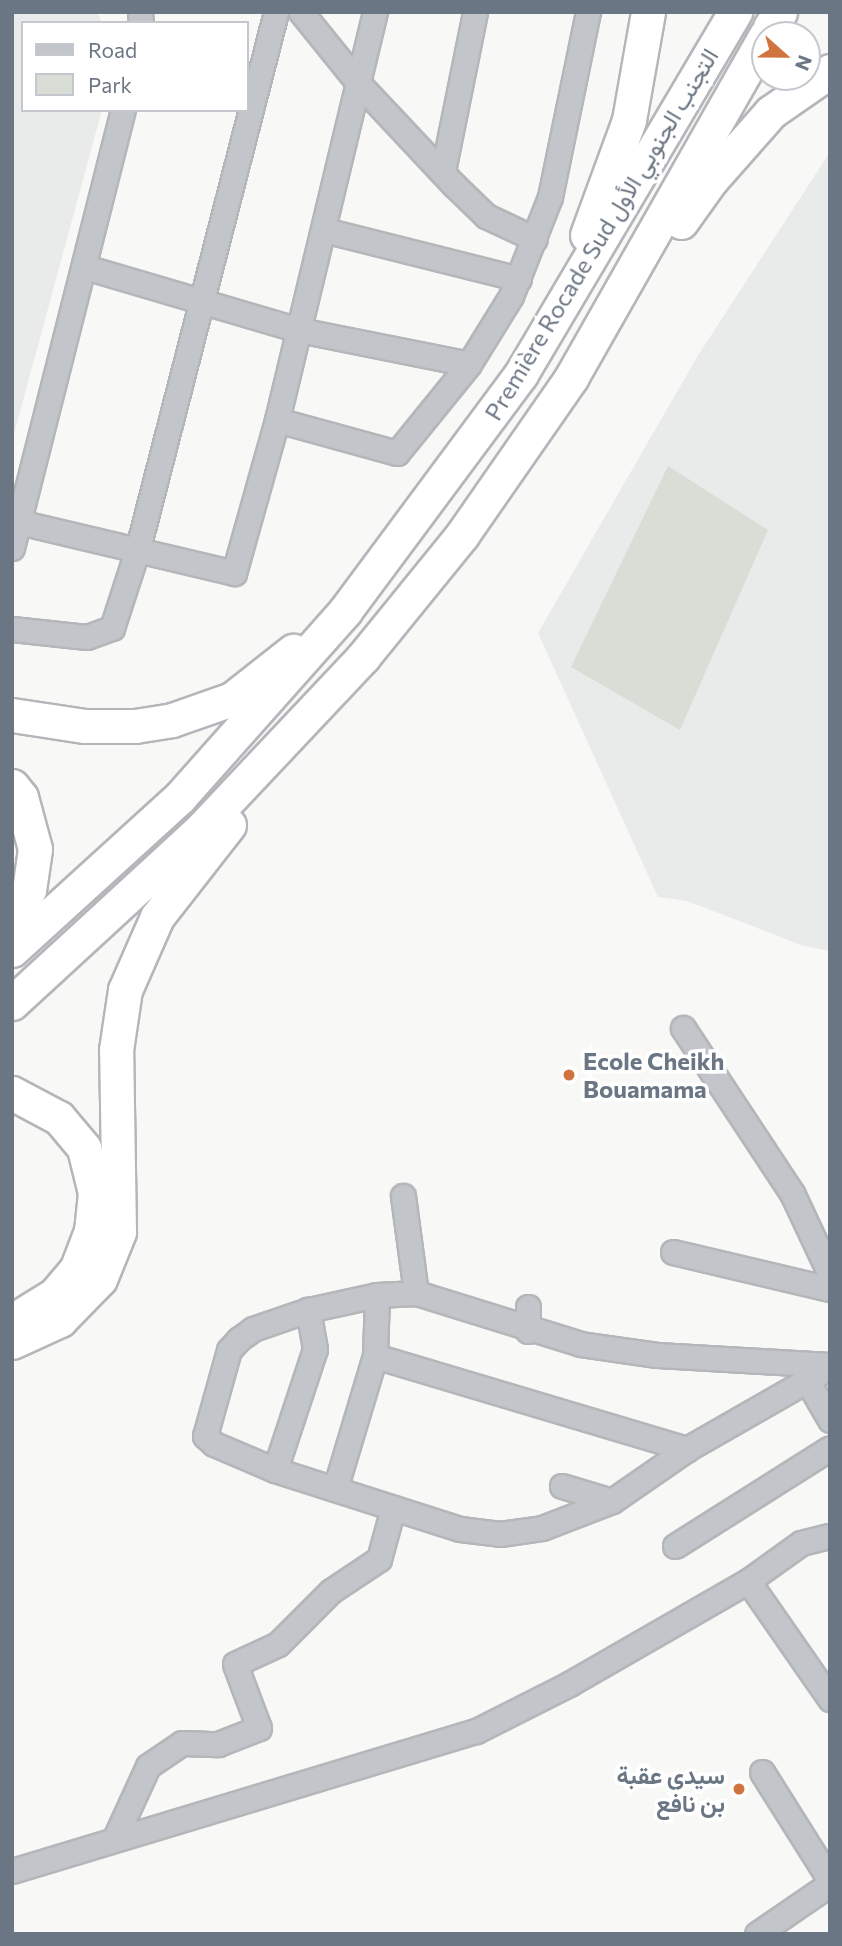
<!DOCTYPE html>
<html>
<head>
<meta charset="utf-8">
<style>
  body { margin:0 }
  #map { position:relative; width:842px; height:1946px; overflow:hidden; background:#f8f8f6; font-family:Commissioner,Vazirmatn,sans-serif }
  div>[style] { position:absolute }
  .built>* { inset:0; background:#e9eaea }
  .green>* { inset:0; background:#d8ddd6 }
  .roads { filter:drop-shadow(2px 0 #b4b6ba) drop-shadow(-2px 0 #b4b6ba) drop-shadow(0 2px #b4b6ba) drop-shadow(0 -2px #b4b6ba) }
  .minor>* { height:23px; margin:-11.5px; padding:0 11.5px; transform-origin:11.5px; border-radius:11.5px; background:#c2c5c9 }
  .highway>* { height:33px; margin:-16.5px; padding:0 16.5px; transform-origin:16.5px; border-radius:16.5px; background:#fff }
  .dots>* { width:19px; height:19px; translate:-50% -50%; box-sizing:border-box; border:4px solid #fff; border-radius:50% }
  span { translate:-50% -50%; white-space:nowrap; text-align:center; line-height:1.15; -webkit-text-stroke:7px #fff; paint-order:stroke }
  .street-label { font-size:24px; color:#6b7684 }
  .poi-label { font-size:24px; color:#6b7684; font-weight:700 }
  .left { translate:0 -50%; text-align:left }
  .right { translate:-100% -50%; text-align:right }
  .frame { position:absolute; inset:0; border:14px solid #6b7684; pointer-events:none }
  .legend { position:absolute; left:21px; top:21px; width:228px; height:91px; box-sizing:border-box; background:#fff; border:2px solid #c4c8ce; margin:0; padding:9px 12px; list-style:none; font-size:21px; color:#6b7684 }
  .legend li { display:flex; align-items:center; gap:14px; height:35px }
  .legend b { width:35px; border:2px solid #c4c8ce }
  .north { position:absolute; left:751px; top:21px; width:70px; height:70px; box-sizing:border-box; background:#fff; border:2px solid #c4c8ce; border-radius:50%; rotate:111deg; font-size:19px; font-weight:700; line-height:28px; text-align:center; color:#6b7684 }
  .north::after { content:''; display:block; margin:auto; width:24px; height:32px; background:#d1733e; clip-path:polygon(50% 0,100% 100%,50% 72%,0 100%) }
</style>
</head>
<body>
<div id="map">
  <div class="built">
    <i style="clip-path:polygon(12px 12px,97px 12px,102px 23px,23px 23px,23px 110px,102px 110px,12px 441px)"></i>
    <i style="clip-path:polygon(830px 152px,830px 951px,804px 946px,687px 901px,658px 897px,538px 633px,697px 357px)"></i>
  </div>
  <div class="green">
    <i style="clip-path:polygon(668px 466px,768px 530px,680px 730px,571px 667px)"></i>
  </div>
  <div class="roads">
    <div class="minor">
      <i style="left:140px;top:12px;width:11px;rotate:85deg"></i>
      <i style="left:301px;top:12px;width:94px;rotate:51.1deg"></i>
      <i style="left:360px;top:85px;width:137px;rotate:46.8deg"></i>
      <i style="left:454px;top:185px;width:45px;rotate:44.1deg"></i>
      <i style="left:486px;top:216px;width:54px;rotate:25.1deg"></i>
      <i style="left:443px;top:171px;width:162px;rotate:-78.6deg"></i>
      <i style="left:324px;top:230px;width:201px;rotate:14.1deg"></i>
      <i style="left:85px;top:267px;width:223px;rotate:16.4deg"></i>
      <i style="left:299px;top:330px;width:173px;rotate:11.3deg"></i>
      <i style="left:277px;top:420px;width:124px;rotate:15.4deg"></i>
      <i style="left:397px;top:453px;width:114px;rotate:-51deg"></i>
      <i style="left:469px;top:364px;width:80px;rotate:-58.3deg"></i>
      <i style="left:511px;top:296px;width:106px;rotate:-68.5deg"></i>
      <i style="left:550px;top:197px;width:189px;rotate:-78.4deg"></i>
      <i style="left:19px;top:522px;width:221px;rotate:13.3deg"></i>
      <i style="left:234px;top:573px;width:159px;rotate:-74.3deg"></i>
      <i style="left:277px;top:420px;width:420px;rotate:-76.5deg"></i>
      <i style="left:12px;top:548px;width:452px;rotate:-75.8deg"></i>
      <i style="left:12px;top:629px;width:75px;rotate:6.1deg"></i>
      <i style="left:87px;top:637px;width:27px;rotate:-20deg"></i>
      <i style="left:112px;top:628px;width:84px;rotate:-72deg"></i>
      <i style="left:138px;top:548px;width:553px;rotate:-75.56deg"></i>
      <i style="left:683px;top:1028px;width:198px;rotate:56.6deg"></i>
      <i style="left:792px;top:1193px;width:89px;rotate:64.9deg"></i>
      <i style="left:403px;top:1196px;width:98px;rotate:82.4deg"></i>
      <i style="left:673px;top:1252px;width:161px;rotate:13.3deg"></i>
      <i style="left:528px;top:1307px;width:24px;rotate:90deg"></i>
      <i style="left:375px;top:1356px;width:326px;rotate:16.6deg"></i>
      <i style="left:830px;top:1365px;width:173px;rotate:-176.7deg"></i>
      <i style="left:657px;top:1355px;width:77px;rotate:-171.8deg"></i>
      <i style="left:581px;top:1344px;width:173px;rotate:-162.8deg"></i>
      <i style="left:416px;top:1293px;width:39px;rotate:177deg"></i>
      <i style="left:377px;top:1295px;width:71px;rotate:167.7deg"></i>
      <i style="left:308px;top:1310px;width:58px;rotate:160.9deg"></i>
      <i style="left:253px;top:1329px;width:17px;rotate:144deg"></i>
      <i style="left:239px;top:1339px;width:15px;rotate:132deg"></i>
      <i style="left:229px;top:1350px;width:89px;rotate:105.6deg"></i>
      <i style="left:205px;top:1436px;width:12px;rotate:42deg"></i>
      <i style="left:214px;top:1444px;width:66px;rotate:23.1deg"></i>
      <i style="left:275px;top:1470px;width:194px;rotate:17.7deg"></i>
      <i style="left:460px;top:1529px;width:40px;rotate:7.1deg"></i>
      <i style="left:500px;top:1534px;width:42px;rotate:-8.1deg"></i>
      <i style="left:542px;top:1528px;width:75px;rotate:-21.1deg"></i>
      <i style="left:612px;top:1501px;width:91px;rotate:-34.7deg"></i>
      <i style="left:687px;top:1449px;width:165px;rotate:-29.8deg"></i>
      <i style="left:808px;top:1382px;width:44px;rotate:59.9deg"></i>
      <i style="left:275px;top:1470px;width:127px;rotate:-71.7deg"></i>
      <i style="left:315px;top:1349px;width:40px;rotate:-100deg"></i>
      <i style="left:562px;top:1486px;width:52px;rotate:16.7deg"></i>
      <i style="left:335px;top:1489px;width:139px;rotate:-73.3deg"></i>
      <i style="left:375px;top:1356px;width:61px;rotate:-88.1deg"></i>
      <i style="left:675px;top:1546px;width:183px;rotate:-32.3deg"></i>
      <i style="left:748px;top:1581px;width:65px;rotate:-35.6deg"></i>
      <i style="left:801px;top:1543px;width:30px;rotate:-14deg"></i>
      <i style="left:762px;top:1772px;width:128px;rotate:57.8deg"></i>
      <i style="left:115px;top:1838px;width:79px;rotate:-65.4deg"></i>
      <i style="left:148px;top:1766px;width:41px;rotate:-34.1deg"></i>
      <i style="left:182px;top:1743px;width:36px;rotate:2deg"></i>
      <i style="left:218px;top:1744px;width:44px;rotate:-21.3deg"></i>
      <i style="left:259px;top:1728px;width:68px;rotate:-110.6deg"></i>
      <i style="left:235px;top:1664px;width:47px;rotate:-24.9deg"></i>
      <i style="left:278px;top:1644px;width:75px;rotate:-45deg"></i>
      <i style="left:331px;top:1591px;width:58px;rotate:-33.7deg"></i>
      <i style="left:379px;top:1559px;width:53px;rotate:-74.6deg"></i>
      <i style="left:12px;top:1871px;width:485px;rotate:-16.8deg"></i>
      <i style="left:476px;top:1731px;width:104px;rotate:-26.8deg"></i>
      <i style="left:569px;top:1684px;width:207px;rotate:-29.9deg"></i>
      <i style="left:748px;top:1581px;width:144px;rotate:55.2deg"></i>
      <i style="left:757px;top:1934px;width:88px;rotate:-34.4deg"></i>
    </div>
    <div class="highway">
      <i style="left:770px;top:27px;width:18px;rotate:-56deg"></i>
      <i style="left:681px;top:222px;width:52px;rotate:-54.5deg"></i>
      <i style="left:711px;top:180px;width:91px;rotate:-48.6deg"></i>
      <i style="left:771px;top:112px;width:72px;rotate:-34.8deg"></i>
      <i style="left:587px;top:235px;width:122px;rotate:-69.9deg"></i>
      <i style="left:629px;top:120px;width:110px;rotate:-80deg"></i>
      <i style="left:12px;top:715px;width:74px;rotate:8.6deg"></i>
      <i style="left:85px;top:726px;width:50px"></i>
      <i style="left:135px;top:726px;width:37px;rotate:-9deg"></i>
      <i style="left:172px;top:720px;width:64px;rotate:-19.3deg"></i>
      <i style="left:232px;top:699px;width:78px;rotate:-38.2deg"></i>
      <i style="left:12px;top:786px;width:14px;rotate:51deg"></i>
      <i style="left:21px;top:797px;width:54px;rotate:74.9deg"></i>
      <i style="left:35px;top:849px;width:41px;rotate:98.3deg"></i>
      <i style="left:29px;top:890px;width:35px;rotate:119deg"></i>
      <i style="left:12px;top:950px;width:227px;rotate:-42.3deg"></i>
      <i style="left:180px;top:797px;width:249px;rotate:-48.4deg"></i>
      <i style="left:345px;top:611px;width:295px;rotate:-53.4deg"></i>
      <i style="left:521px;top:374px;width:421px;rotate:-59.4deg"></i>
      <i style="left:12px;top:1003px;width:258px;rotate:-42.6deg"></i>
      <i style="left:202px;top:828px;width:235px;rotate:-46.7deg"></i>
      <i style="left:363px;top:657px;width:157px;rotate:-50.9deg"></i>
      <i style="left:462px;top:535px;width:191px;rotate:-55.2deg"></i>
      <i style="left:571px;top:378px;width:393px;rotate:-60.4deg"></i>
      <i style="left:12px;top:1093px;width:53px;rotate:28deg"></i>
      <i style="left:59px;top:1118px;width:39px;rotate:50deg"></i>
      <i style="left:84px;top:1148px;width:46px;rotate:76.3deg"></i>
      <i style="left:95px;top:1193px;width:38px;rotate:96deg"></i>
      <i style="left:91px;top:1231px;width:40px;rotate:111deg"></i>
      <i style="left:77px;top:1268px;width:35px;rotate:130deg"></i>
      <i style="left:54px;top:1295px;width:49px;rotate:148.2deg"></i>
      <i style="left:12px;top:1342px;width:53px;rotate:-24.6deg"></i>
      <i style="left:60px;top:1320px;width:57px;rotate:-45.7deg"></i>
      <i style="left:100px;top:1279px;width:51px;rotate:-68deg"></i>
      <i style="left:119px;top:1232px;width:182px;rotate:-90.9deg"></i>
      <i style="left:116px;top:1050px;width:61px;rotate:-81.5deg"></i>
      <i style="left:125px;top:990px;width:80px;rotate:-66.3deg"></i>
      <i style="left:157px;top:917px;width:117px;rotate:-52deg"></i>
    </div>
  </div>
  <div class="dots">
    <i style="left:569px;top:1075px;background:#d1733e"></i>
    <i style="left:739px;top:1789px;background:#d1733e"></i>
  </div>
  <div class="street-label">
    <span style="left:601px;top:234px;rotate:-59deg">Première Rocade Sud التجنب الجنوبي الأول</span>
  </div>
  <div class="poi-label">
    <span class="left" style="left:583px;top:1075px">Ecole Cheikh<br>Bouamama</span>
    <span class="right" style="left:725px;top:1789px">سيدي عقبة<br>بن نافع</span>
  </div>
  <div class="frame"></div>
  <ul class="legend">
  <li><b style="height:9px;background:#c2c5c9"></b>Road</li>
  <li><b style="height:19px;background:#d8ddd6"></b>Park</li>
  </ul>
  <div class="north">N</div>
</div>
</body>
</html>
